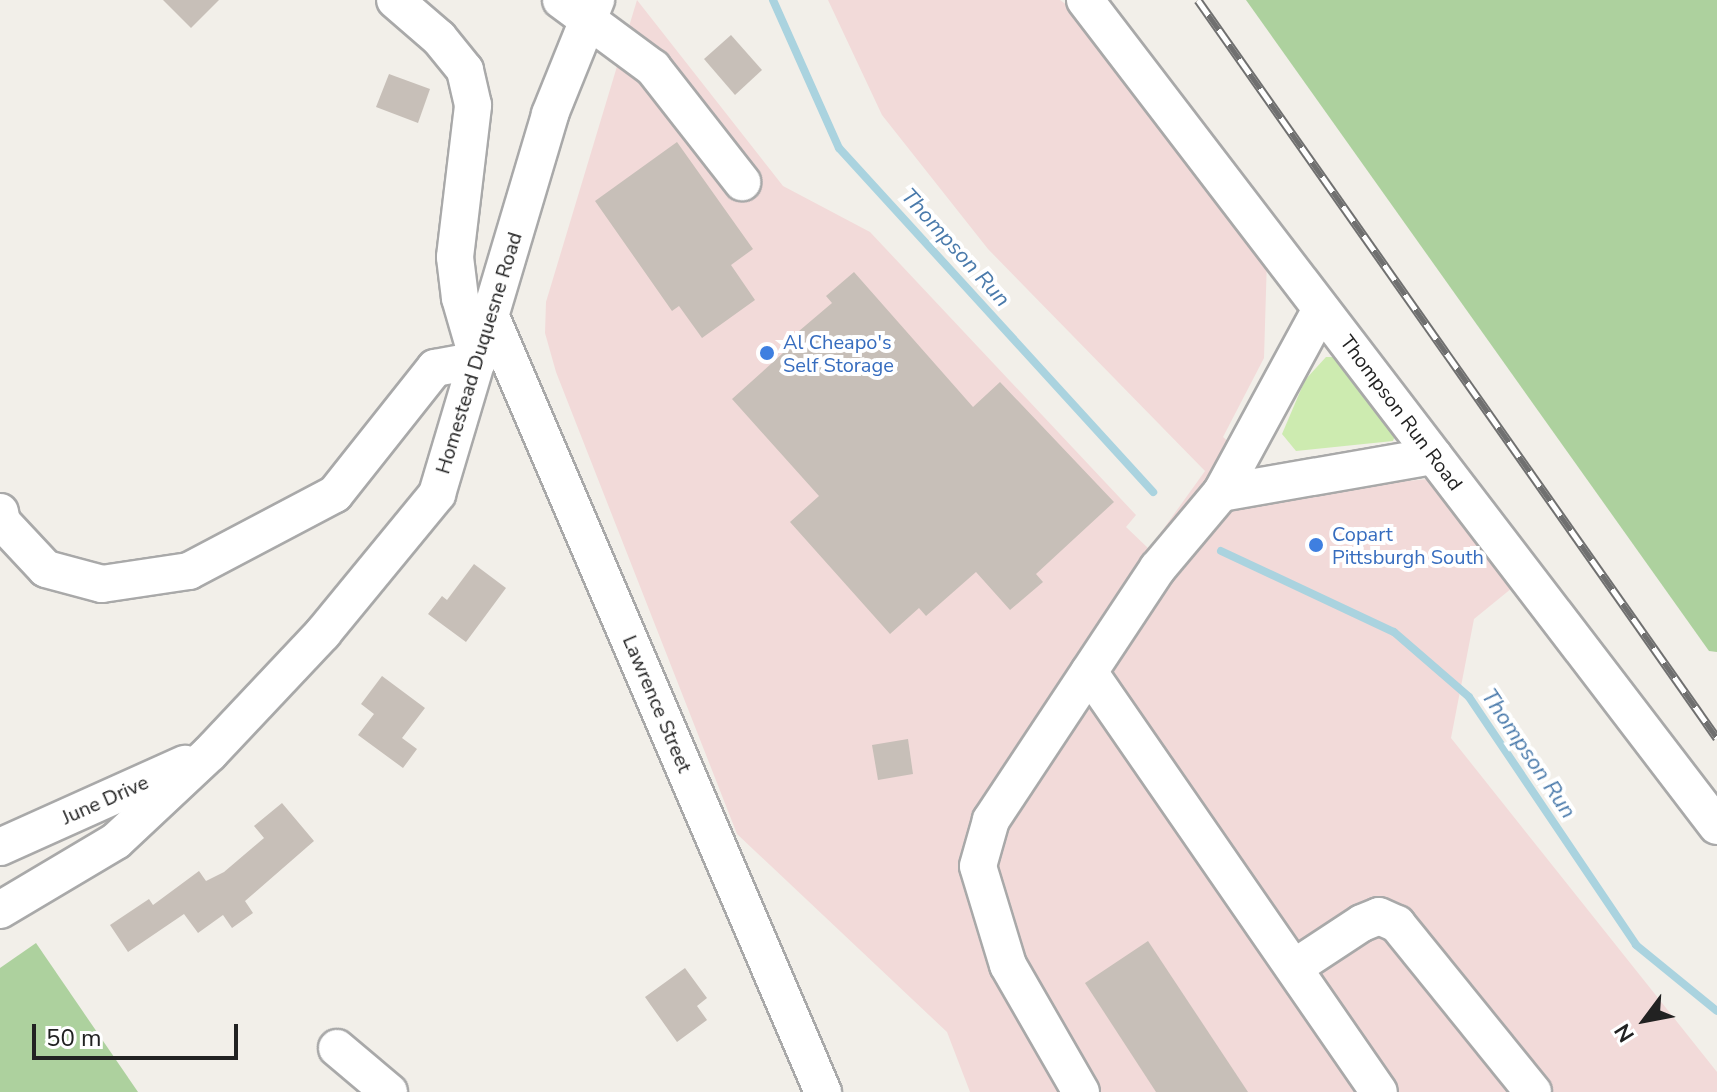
<!DOCTYPE html>
<html>
<head>
<meta charset="utf-8">
<style>
  body { margin:0 }
  #map { position:relative; width:1717px; height:1092px; overflow:hidden; background:#f2efe9; font-family:"Nunito Sans",sans-serif }
  div>[style] { position:absolute }
  .commercial>* { inset:0; background:#f2dad9 }
  .grass>* { inset:0; background:#cdebb0 }
  .forest>* { inset:0; background:#add19e }
  .stream>* { height:8px; margin:-4px; padding:0 4px; transform-origin:4px; border-radius:4px; background:#aad3df }
  .building>* { inset:0; background:#c7bfb8 }
  .roads { filter:drop-shadow(2px 0 #a9a9a9) drop-shadow(-2px 0 #a9a9a9) drop-shadow(0 2px #a9a9a9) drop-shadow(0 -2px #a9a9a9) }
  .minor>* { height:36px; margin:-18px; padding:0 18px; transform-origin:18px; border-radius:18px; background:#fff }
  .rail>* { height:9px; margin-top:-4.5px; transform-origin:0; background:repeating-linear-gradient(90deg,#fff 0 18px,#707070 0 36px); box-sizing:border-box; border-block:2px solid #707070 }
  .dots>* { width:22px; height:22px; translate:-50% -50%; box-sizing:border-box; border:4px solid #fff; border-radius:50% }
  span { translate:-50% -50%; white-space:nowrap; text-align:center; line-height:1.15; -webkit-text-stroke:8px #fff; paint-order:stroke }
  .shop-label { font-size:20px; color:#366cbe }
  .left { translate:0 -50%; text-align:left }
  .street-label { font-size:20px; color:#222 }
  .water-label { font-size:22px; color:#4a7aab; font-style:italic }
  .north { position:absolute; left:1605px; top:980px; width:80px; height:80px; -webkit-text-stroke:6px #fff; paint-order:stroke; rotate:238deg; font-size:22px; font-weight:700; line-height:32px; text-align:center; color:#222 }
  .north::after { content:''; display:block; margin:auto; width:28px; height:36px; background:#222; clip-path:polygon(50% 0,100% 100%,50% 72%,0 100%) }
  .scale { position:absolute; left:32px; top:1024px; width:206px; height:36px; box-sizing:border-box; border:4px solid #222; border-top:0; padding-left:10px; font-size:24px; line-height:28px; white-space:nowrap; color:#222; -webkit-text-stroke:6px #fff; paint-order:stroke }
</style>
</head>
<body>
<div id="map">
  <div class="commercial">
    <i style="clip-path:polygon(637px 0,783px 186px,870px 232px,1136px 515px,1126px 527px,1149px 549px,1205px 471px,988px 249px,882px 115px,828px 0,1060px 0,1079px 14px,1267px 258px,1264px 358px,1223px 437px,1286px 492px,1429px 479px,1512px 588px,1474px 619px,1451px 738px,1717px 1072px,1717px 1092px,970px 1092px,947px 1032px,737px 834px,556px 372px,545px 333px,546px 302px)"></i>
  </div>
  <div class="grass">
    <i style="clip-path:polygon(1326px 357px,1342px 357px,1400px 423px,1393px 441px,1296px 451px,1282px 434px,1305px 380px)"></i>
  </div>
  <div class="forest">
    <i style="clip-path:polygon(1246px 0,1717px 0,1717px 652px,1709px 651px)"></i>
    <i style="clip-path:polygon(36px 943px,138px 1092px,0 1092px,0 968px)"></i>
  </div>
  <div class="stream">
    <i style="left:773px;top:0;width:162px;rotate:66deg"></i>
    <i style="left:839px;top:148px;width:466px;rotate:47.6deg"></i>
    <i style="left:1221px;top:551px;width:191px;rotate:25.1deg"></i>
    <i style="left:1394px;top:632px;width:99px;rotate:40.9deg"></i>
    <i style="left:1469px;top:697px;width:299px;rotate:56deg"></i>
    <i style="left:1636px;top:945px;width:104px;rotate:39.2deg"></i>
  </div>
  <div class="building">
    <i style="clip-path:polygon(163px 0,219px 0,191px 28px)"></i>
    <i style="clip-path:polygon(731px 35px,762px 70px,735px 95px,704px 59px)"></i>
    <i style="clip-path:polygon(389px 74px,430px 89px,418px 123px,376px 107px)"></i>
    <i style="clip-path:polygon(677px 142px,753px 249px,731px 265px,755px 300px,702px 338px,679px 306px,672px 311px,595px 201px)"></i>
    <i style="clip-path:polygon(854px 272px,973px 407px,1000px 382px,1114px 502px,1036px 574px,1043px 582px,1010px 610px,976px 572px,926px 616px,919px 608px,890px 634px,790px 522px,819px 496px,732px 399px,783px 353px,779px 348px,832px 303px,826px 296px)"></i>
    <i style="clip-path:polygon(474px 564px,506px 588px,466px 642px,428px 614px,442px 596px,447px 600px)"></i>
    <i style="clip-path:polygon(382px 676px,425px 708px,402px 738px,417px 749px,403px 768px,358px 735px,374px 714px,361px 704px)"></i>
    <i style="clip-path:polygon(908px 739px,913px 774px,878px 780px,872px 745px)"></i>
    <i style="clip-path:polygon(282px 803px,314px 841px,245px 901px,253px 913px,232px 928px,223px 915px,198px 933px,184px 914px,128px 952px,110px 925px,149px 899px,153px 905px,199px 871px,206px 881px,224px 872px,264px 838px,254px 826px)"></i>
    <i style="clip-path:polygon(1148px 941px,1248px 1092px,1156px 1092px,1085px 983px)"></i>
    <i style="clip-path:polygon(685px 968px,707px 998px,697px 1006px,707px 1020px,677px 1042px,645px 997px)"></i>
  </div>
  <div class="roads">
    <div class="minor">
      <i style="left:561px;top:0;width:114px;rotate:36.5deg"></i>
      <i style="left:653px;top:68px;width:145px;rotate:52deg"></i>
      <i style="left:1085px;top:0;width:1040px;rotate:52.58deg"></i>
      <i style="left:1321px;top:309px;width:209px;rotate:118.5deg"></i>
      <i style="left:1221px;top:493px;width:216px;rotate:-9.9deg"></i>
      <i style="left:491px;top:317px;width:843px;rotate:66.81deg"></i>
      <i style="left:0;top:512px;width:10px;rotate:79deg"></i>
      <i style="left:2px;top:522px;width:64px;rotate:46.9deg"></i>
      <i style="left:46px;top:569px;width:58px;rotate:15deg"></i>
      <i style="left:102px;top:584px;width:88px;rotate:-8.5deg"></i>
      <i style="left:189px;top:571px;width:165px;rotate:-27.8deg"></i>
      <i style="left:335px;top:494px;width:161px;rotate:-51.6deg"></i>
      <i style="left:435px;top:368px;width:44px;rotate:-10.5deg"></i>
      <i style="left:478px;top:360px;width:65px;rotate:-106.2deg"></i>
      <i style="left:460px;top:298px;width:41px;rotate:-97deg"></i>
      <i style="left:455px;top:257px;width:153px;rotate:-83.2deg"></i>
      <i style="left:473px;top:105px;width:36px;rotate:-103deg"></i>
      <i style="left:465px;top:70px;width:41px;rotate:-129.1deg"></i>
      <i style="left:439px;top:38px;width:58px;rotate:-139.2deg"></i>
      <i style="left:1089px;top:672px;width:510px;rotate:55.38deg"></i>
      <i style="left:0;top:847px;width:203px;rotate:-24.2deg"></i>
      <i style="left:0;top:910px;width:135px;rotate:-30.7deg"></i>
      <i style="left:116px;top:841px;width:129px;rotate:-43.1deg"></i>
      <i style="left:210px;top:753px;width:165px;rotate:-46.7deg"></i>
      <i style="left:323px;top:633px;width:180px;rotate:-50.6deg"></i>
      <i style="left:437px;top:494px;width:396px;rotate:-73.4deg"></i>
      <i style="left:550px;top:114px;width:123px;rotate:-68deg"></i>
      <i style="left:1295px;top:967px;width:80px;rotate:-33.3deg"></i>
      <i style="left:1362px;top:923px;width:18px;rotate:-22deg"></i>
      <i style="left:1379px;top:916px;width:20px;rotate:24deg"></i>
      <i style="left:1397px;top:924px;width:216px;rotate:51deg"></i>
      <i style="left:337px;top:1048px;width:68px;rotate:40.2deg"></i>
      <i style="left:1081px;top:1092px;width:146px;rotate:-119.9deg"></i>
      <i style="left:1008px;top:965px;width:103px;rotate:-106.9deg"></i>
      <i style="left:978px;top:866px;width:48px;rotate:-74.2deg"></i>
      <i style="left:991px;top:820px;width:302px;rotate:-56.5deg"></i>
      <i style="left:1158px;top:568px;width:98px;rotate:-50deg"></i>
    </div>
  </div>
  <div class="rail">
    <i style="left:1198px;top:0;width:902px;rotate:54.88deg"></i>
  </div>
  <div class="dots">
    <i style="left:767px;top:353px;background:#3f7fe0"></i>
    <i style="left:1316px;top:545px;background:#3f7fe0"></i>
  </div>
  <div class="shop-label">
    <span class="left" style="left:783px;top:354px">Al Cheapo's<br>Self Storage</span>
    <span class="left" style="left:1332px;top:546px">Copart<br>Pittsburgh South</span>
  </div>
  <div class="street-label">
    <span style="left:479px;top:353px;rotate:-73deg">Homestead Duquesne Road</span>
    <span style="left:1401px;top:413px;rotate:53deg">Thompson Run Road</span>
    <span style="left:657px;top:704px;rotate:67deg">Lawrence Street</span>
    <span style="left:105px;top:800px;rotate:-24deg">June Drive</span>
  </div>
  <div class="water-label">
    <span style="left:955px;top:248px;rotate:48deg">Thompson Run</span>
    <span style="left:1528px;top:754px;rotate:56deg">Thompson Run</span>
  </div>
  <div class="north">N</div>
  <div class="scale">50 m</div>
</div>
</body>
</html>
